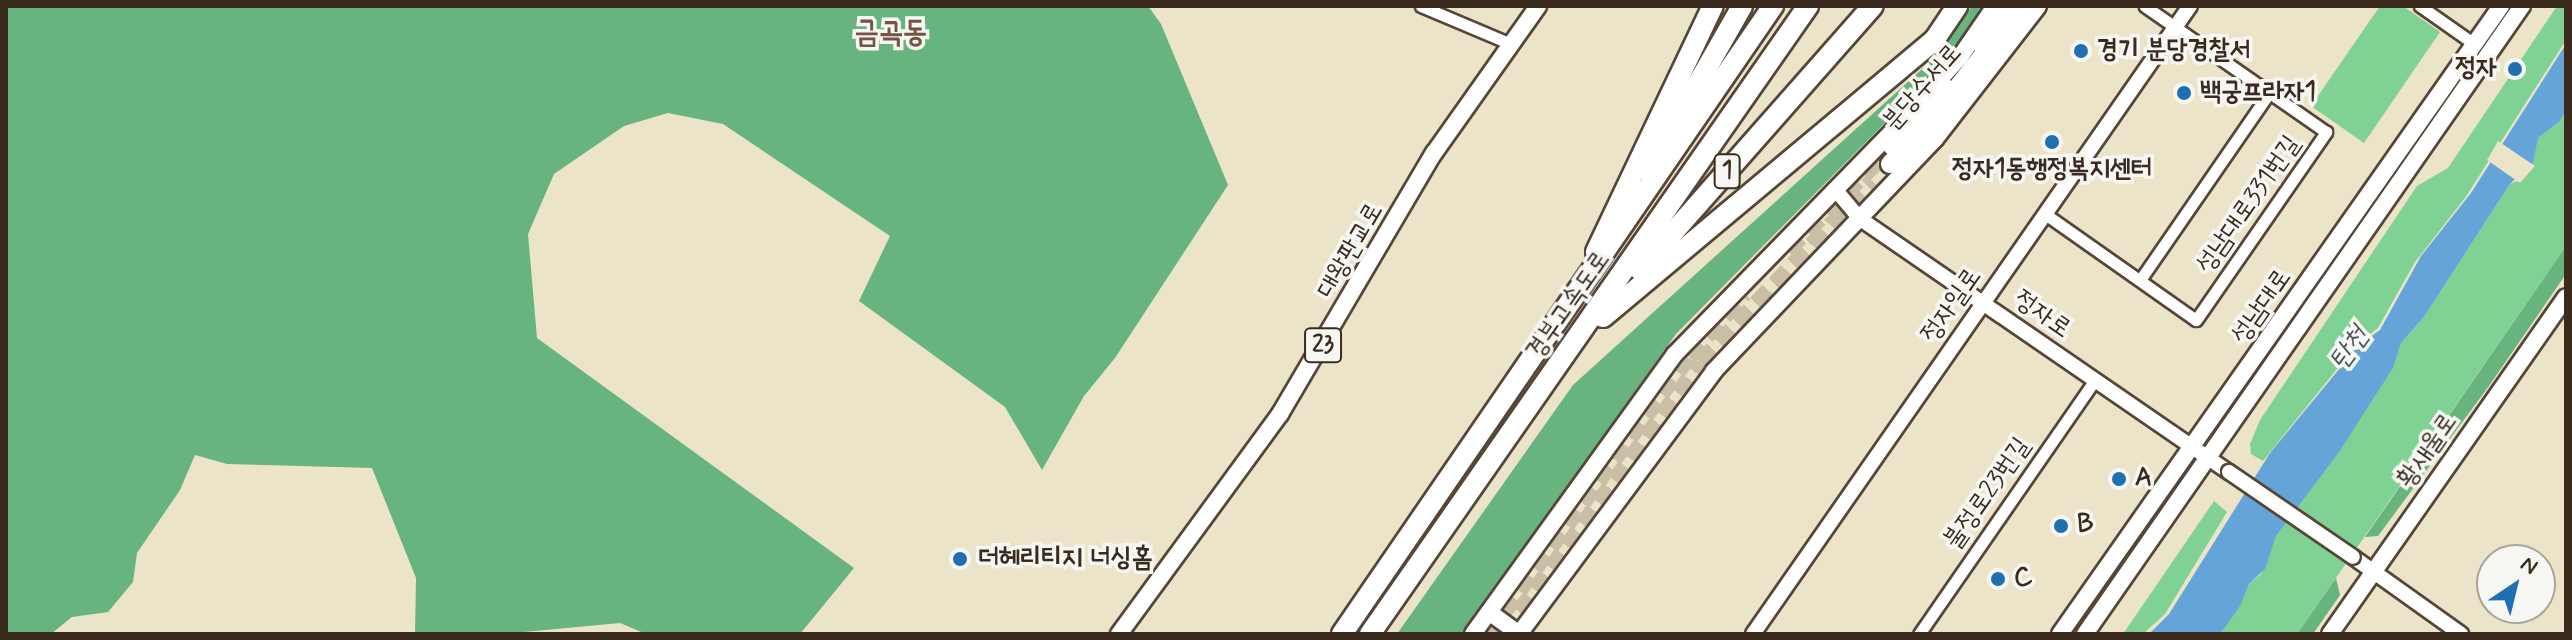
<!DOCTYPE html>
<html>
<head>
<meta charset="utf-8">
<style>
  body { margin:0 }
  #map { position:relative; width:2572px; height:640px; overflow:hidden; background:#ece4c8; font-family:Mynerve,"Poor Story",sans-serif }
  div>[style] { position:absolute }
  .green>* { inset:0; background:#80d294 }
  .forest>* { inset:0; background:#68b47e }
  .water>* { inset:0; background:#65a4d8 }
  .pier>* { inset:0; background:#ece4c8 }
  .trunk-tunnel>* { height:18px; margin-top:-9px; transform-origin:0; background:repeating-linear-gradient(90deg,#c9bfa6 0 18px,transparent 0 27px) }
  .roads { filter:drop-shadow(2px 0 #564638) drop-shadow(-2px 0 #564638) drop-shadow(0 2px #564638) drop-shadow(0 -2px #564638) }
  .minor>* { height:11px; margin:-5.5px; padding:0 5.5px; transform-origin:5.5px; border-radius:5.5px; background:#fff }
  .tertiary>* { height:14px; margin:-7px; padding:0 7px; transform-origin:7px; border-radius:7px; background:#fff }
  .secondary>* { height:16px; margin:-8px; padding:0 8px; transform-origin:8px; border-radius:8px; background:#fff }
  .primary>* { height:16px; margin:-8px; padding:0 8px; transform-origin:8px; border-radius:8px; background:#fff }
  .trunk>* { height:18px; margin:-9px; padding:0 9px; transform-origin:9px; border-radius:9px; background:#fff }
  .motorway>* { height:20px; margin:-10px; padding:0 10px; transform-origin:10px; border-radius:10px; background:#fff }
  .bridges { filter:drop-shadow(2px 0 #564638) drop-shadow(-2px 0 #564638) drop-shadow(0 2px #564638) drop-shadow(0 -2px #564638) }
  .tertiary-bridge>* { height:14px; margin:-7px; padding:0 7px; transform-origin:7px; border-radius:7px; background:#fff }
  .dots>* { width:22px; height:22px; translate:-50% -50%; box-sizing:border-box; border:4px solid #f6f6f2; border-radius:50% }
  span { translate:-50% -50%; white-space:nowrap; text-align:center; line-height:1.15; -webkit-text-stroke:7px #f6f6f2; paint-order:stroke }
  .shield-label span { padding:2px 6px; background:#f6f6f2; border:2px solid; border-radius:6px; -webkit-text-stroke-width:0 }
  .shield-label { font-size:24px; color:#3b2a1e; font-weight:700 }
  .poi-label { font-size:26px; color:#3b2a1e; font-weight:700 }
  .left { translate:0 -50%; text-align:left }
  .right { translate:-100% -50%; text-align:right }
  .street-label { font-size:26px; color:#3b2a1e }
  .water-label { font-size:28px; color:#4a555f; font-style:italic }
  .quarter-label { font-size:30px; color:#745444; font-weight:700 }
  .frame { position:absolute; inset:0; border:8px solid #3b2a1e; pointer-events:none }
  .north { position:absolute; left:2476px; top:544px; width:80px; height:80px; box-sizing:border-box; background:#f6f6f2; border:2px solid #aba49d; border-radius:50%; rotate:35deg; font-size:22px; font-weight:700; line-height:32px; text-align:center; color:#3b2a1e }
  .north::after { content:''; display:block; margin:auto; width:28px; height:36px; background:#1f6fb2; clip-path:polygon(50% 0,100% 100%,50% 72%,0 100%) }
</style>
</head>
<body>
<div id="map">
  <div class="green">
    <i style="clip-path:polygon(2380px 6px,2403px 6px,2440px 32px,2364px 143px,2311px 106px)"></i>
    <i style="clip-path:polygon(2557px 6px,2566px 6px,2566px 40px,2465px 198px,2415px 262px,2378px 328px,2357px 344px,2263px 461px,2251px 454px,2250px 444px,2260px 420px,2417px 186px,2448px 168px)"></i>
    <i style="clip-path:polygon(2566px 110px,2566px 246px,2297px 634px,2220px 634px,2249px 584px,2261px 574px,2276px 536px,2392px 369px,2401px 343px,2424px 317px,2510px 184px,2517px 181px,2538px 138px,2560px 121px)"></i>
    <i style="clip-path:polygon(2214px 501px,2227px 512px,2165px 614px,2143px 634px,2123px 634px)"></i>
  </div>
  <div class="forest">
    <i style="clip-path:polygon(6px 6px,1148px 6px,1161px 24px,1228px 185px,1115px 358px,1084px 396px,1042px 470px,1005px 407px,859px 301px,890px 236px,723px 124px,668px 113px,624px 126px,554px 174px,528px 234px,537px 338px,854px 568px,800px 634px,646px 634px,620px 623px,504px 634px,415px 634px,416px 578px,372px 468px,227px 464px,195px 455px,180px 490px,137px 553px,133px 582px,108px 612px,72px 617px,51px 634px,6px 634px)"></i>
    <i style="clip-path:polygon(1972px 6px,1987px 6px,1949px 58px,1676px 334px,1462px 634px,1397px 634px,1573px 385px,1942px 51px)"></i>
    <i style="clip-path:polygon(2566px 246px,2566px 274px,2489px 386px,2378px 536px,2365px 537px)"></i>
    <i style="clip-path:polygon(2336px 578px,2340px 595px,2313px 634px,2297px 634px)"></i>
  </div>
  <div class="water">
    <i style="clip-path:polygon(2566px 44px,2566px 110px,2560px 121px,2538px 138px,2533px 162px,2510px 184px,2424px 317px,2401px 343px,2393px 368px,2339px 452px,2276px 536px,2265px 569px,2249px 584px,2240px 606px,2220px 634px,2149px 634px,2169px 614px,2270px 453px,2359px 345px,2380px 330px,2421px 256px,2471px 193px)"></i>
  </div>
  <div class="pier">
    <i style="clip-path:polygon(2498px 141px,2535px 166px,2520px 183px,2487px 160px)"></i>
  </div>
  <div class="trunk-tunnel">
    <i style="left:1787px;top:250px;width:134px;rotate:-44.7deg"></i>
    <i style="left:1487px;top:634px;width:343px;rotate:-54.1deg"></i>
    <i style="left:1688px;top:356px;width:84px;rotate:-48.4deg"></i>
    <i style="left:1504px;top:634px;width:335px;rotate:-54deg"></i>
    <i style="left:1701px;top:363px;width:250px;rotate:-46.6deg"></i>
  </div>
  <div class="roads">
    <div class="minor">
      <i style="left:1421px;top:6px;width:98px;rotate:22.9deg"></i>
      <i style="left:2420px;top:6px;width:66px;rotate:35.1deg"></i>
      <i style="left:2045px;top:214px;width:184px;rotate:35.1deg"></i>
      <i style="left:2196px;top:320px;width:229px;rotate:-55.3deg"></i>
      <i style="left:2326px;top:132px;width:221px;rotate:-145.2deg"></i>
      <i style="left:2140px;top:280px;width:227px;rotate:-55.4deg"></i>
      <i style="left:1919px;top:634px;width:309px;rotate:-55.3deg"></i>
    </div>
    <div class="tertiary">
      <i style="left:1835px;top:189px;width:38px;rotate:50deg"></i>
      <i style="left:1859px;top:218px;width:449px;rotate:34.5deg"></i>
      <i style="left:2353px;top:557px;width:133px;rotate:35.5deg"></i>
      <i style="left:1753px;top:634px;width:765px;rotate:-55.17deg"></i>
    </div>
    <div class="secondary">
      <i style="left:1489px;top:612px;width:37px;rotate:36deg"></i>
      <i style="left:2330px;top:634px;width:411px;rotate:-55deg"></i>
    </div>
    <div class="primary">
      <i style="left:1119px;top:634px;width:273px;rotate:-53.8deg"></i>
      <i style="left:1280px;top:414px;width:303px;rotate:-59.5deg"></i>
      <i style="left:1434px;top:153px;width:180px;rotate:-54.7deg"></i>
      <i style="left:1473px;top:634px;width:345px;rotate:-54.2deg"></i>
      <i style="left:1675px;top:354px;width:328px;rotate:-45.7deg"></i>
      <i style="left:1904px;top:119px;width:84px;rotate:-47.9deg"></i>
      <i style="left:1960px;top:57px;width:62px;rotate:-55.5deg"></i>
      <i style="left:1519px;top:634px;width:327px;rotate:-53.4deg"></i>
      <i style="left:1714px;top:371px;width:320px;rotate:-46.4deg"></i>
      <i style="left:1935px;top:139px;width:168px;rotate:-52.2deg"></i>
      <i style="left:2060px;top:634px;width:767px;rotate:-54.92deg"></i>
      <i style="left:2085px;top:634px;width:765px;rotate:-55.17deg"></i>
    </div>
    <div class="trunk">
      <i style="left:1980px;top:43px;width:45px;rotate:-54.9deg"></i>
      <i style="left:1892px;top:146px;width:79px;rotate:-48.6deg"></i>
      <i style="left:1890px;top:164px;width:52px;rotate:-45.8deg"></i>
      <i style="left:1926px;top:127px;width:154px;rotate:-51.6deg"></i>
    </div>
    <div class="motorway">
      <i style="left:1648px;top:171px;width:190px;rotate:-60.3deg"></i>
      <i style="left:1596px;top:252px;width:272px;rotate:-64.6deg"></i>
      <i style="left:1640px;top:270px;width:352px;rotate:-48.6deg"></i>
      <i style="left:1603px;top:317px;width:433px;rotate:-39.9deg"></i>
      <i style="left:1935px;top:39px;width:40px;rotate:-56deg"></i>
      <i style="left:1342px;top:634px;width:762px;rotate:-55.54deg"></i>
      <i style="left:1370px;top:634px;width:766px;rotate:-55.11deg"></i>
    </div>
  </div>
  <div class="bridges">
    <div class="tertiary-bridge">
      <i style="left:2229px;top:472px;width:150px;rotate:34.4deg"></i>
    </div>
  </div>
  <div class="dots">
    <i style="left:2081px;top:51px;background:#1f6fb2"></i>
    <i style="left:2515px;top:69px;background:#1f6fb2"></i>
    <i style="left:2184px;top:93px;background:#1f6fb2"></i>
    <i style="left:2052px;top:142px;background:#1f6fb2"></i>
    <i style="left:2119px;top:479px;background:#1f6fb2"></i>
    <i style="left:2061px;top:526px;background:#1f6fb2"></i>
    <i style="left:960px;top:559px;background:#1f6fb2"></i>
    <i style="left:1998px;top:579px;background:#1f6fb2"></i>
  </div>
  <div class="shield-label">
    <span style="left:1727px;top:171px">1</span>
    <span style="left:1323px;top:345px">23</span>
  </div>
  <div class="poi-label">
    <span class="left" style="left:2097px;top:51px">경기 분당경찰서</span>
    <span class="right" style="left:2497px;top:69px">정자</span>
    <span class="left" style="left:2200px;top:93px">백궁프라자1</span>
    <span style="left:2052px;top:170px">정자1동행정복지센터</span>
    <span class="left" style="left:2135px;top:479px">A</span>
    <span class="left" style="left:2077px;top:526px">B</span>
    <span class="left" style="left:978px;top:559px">더헤리티지 너싱홈</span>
    <span class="left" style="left:2014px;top:579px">C</span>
  </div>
  <div class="street-label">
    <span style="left:1923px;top:88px;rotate:-49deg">분당수서로</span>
    <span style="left:2249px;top:205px;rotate:-55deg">성남대로331번길</span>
    <span style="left:1351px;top:251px;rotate:-60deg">대왕판교로</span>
    <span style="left:1569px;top:306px;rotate:-55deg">경부고속도로</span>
    <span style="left:1952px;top:306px;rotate:-55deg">정자일로</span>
    <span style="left:2262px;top:307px;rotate:-55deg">성남대로</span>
    <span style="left:2042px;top:315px;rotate:35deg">정자로</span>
    <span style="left:2428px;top:451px;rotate:-55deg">황새울로</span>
    <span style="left:1988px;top:494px;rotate:-55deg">불정로23번길</span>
  </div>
  <div class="water-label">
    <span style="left:2350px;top:349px;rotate:-54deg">탄천</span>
  </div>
  <div class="quarter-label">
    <span style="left:891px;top:33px">금곡동</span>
  </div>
  <div class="frame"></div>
  <div class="north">N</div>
</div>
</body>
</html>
